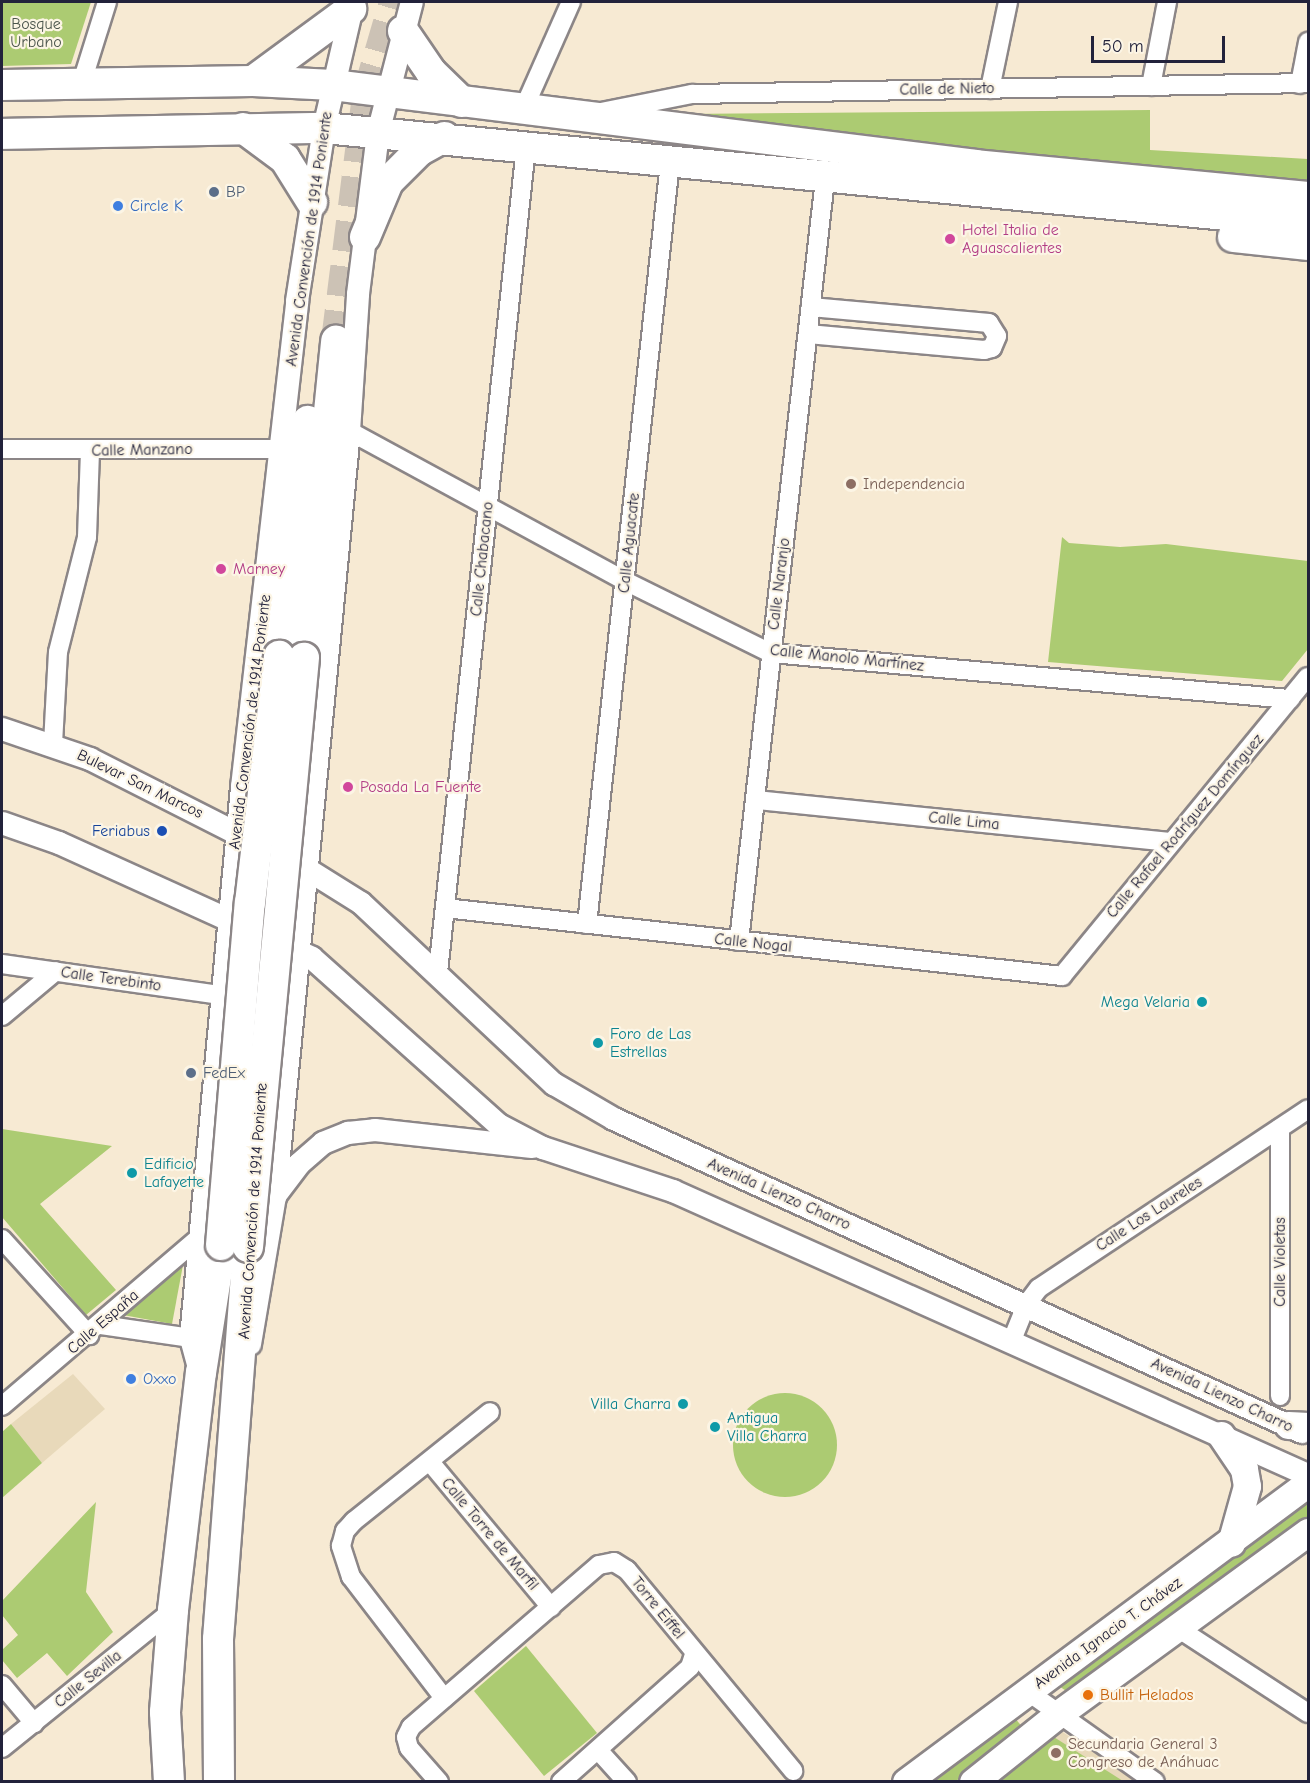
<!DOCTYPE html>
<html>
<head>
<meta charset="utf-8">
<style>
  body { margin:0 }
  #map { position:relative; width:1310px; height:1783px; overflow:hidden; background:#f7ead3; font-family:"Comic Neue",sans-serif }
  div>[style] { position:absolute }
  .built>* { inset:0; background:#e8d9ba }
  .green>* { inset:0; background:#accb72 }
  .round { border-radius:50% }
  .primary-tunnel>* { height:30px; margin-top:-15px; transform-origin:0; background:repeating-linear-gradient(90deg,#ccc2b5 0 30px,transparent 0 45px) }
  .roads { filter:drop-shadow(2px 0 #8c8687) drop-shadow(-2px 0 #8c8687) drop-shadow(0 2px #8c8687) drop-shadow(0 -2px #8c8687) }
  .minor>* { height:18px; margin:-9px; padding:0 9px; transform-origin:9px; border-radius:9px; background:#fff }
  .tertiary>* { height:22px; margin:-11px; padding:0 11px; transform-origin:11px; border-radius:11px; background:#fff }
  .secondary>* { height:27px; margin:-13.5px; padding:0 13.5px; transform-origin:13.5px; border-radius:13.5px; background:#fff }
  .primary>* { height:30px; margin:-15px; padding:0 15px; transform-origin:15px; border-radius:15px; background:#fff }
  .bridges { filter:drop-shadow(2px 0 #8c8687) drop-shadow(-2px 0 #8c8687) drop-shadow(0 2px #8c8687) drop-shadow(0 -2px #8c8687) }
  .primary-bridge>* { height:30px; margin:-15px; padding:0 15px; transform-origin:15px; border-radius:15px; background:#fff }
  .dots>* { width:16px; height:16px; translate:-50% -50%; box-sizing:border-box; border:3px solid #fcf5e5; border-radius:50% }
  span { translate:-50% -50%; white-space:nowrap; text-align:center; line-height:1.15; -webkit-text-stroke:4.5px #fcf5e5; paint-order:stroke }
  .park-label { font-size:16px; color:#4b554c }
  .street-label { font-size:16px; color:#22223b }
  .service-label { font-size:16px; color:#4e5e75 }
  .left { translate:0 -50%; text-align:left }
  .shop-label { font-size:16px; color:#366cbe }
  .hotel-label { font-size:16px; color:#b23c85 }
  .education-label { font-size:16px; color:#785e54 }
  .transit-label { font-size:16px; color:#164399 }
  .right { translate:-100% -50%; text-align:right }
  .culture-label { font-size:16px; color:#0d838f }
  .food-label { font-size:16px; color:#c56008 }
  .frame { position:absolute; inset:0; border:3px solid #22223b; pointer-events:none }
  .scale { position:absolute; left:1091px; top:36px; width:134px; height:27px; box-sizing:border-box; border:3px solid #22223b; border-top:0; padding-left:8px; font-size:18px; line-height:21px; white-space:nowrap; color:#22223b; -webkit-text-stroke:4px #fcf5e5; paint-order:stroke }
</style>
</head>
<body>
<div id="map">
  <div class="built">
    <i style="clip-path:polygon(73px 1374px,105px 1409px,42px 1463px,11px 1424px)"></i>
    <i style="clip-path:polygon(1052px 1725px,1137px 1781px,983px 1782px)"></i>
  </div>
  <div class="green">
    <i style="clip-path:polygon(2px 2px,91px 2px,71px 64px,2px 66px)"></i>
    <i style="clip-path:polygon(1150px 110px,1150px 150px,1308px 159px,1308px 190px,682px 114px)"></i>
    <i style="clip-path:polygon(1062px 537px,1069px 543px,1120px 547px,1166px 544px,1308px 561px,1308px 649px,1282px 681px,1048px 662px)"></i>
    <i style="clip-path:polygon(2px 1129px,112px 1146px,40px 1204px,116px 1290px,86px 1315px,2px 1217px)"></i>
    <i style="clip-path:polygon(183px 1265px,172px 1324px,123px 1315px)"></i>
    <i class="round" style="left:733px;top:1393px;width:104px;height:104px"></i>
    <i style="clip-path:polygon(11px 1424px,42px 1463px,2px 1498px,2px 1432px)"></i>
    <i style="clip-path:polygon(1308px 1493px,1308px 1519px,1072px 1695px,1056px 1684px)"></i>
    <i style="clip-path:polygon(96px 1502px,86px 1592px,113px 1632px,67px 1676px,47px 1653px,17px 1678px,2px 1660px,2px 1650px,18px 1635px,2px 1615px,2px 1601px)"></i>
    <i style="clip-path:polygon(526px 1646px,597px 1733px,544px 1776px,474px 1691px)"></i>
    <i style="clip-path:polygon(1013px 1716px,1025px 1730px,956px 1781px,926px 1782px)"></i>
    <i style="clip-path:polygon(1046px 1732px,1123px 1781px,987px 1782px)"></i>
  </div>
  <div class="primary-tunnel">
    <i style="left:336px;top:341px;width:248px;rotate:-82.8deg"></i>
    <i style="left:367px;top:95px;width:97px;rotate:-73.8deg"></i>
  </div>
  <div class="roads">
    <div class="minor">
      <i style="left:1300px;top:84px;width:43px;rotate:-79.2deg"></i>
      <i style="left:81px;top:85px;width:87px;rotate:-72.6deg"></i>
      <i style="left:1151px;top:86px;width:86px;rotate:-79.2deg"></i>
      <i style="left:990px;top:89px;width:89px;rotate:-78.3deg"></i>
      <i style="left:524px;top:108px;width:116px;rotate:-66.1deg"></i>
      <i style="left:601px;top:112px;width:93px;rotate:-11.2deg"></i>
      <i style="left:692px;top:94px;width:616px;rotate:-1.02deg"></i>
      <i style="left:808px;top:334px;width:177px;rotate:5.2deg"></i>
      <i style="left:984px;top:350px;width:8px;rotate:-14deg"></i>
      <i style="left:992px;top:348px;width:13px;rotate:-67deg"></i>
      <i style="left:997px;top:336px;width:15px;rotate:-122deg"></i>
      <i style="left:989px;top:323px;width:179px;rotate:-174.9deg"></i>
      <i style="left:349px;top:431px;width:314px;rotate:28.5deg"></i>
      <i style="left:625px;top:581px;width:163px;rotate:26.3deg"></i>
      <i style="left:771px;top:653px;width:521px;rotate:5.07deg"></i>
      <i style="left:2px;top:449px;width:280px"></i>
      <i style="left:53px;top:744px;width:92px;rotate:-86.9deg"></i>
      <i style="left:58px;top:652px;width:119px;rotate:-75.8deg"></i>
      <i style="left:87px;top:537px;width:86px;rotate:-88deg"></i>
      <i style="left:757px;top:800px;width:416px;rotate:5.8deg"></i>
      <i style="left:445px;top:908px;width:621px;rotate:6.29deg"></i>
      <i style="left:1062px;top:976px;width:387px;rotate:-50.6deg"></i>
      <i style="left:587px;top:924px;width:767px;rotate:-83.78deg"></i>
      <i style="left:739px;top:941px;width:767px;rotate:-83.56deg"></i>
      <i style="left:2px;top:964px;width:221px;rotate:8.1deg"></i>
      <i style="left:438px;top:972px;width:830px;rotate:-83.91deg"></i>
      <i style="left:2px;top:1016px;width:70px;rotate:-39.8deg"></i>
      <i style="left:1280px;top:1128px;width:268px;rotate:90deg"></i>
      <i style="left:2px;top:1239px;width:130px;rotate:47.8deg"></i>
      <i style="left:101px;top:1325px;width:91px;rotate:8.2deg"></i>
      <i style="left:1012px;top:1340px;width:38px;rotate:-68deg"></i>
      <i style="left:1026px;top:1305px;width:21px;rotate:-53deg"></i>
      <i style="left:1039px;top:1288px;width:323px;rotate:-33.6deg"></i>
      <i style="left:2px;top:1406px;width:263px;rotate:-40.5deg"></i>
      <i style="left:430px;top:1462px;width:189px;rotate:50.2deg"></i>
      <i style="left:1179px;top:1629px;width:154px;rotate:33.1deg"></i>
      <i style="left:2px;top:1685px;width:50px;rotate:49.9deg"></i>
      <i style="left:1027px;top:1691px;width:157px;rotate:35.4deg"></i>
      <i style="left:444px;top:1698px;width:153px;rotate:-127.5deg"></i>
      <i style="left:351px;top:1577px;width:33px;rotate:-108deg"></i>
      <i style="left:341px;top:1546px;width:16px;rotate:-75deg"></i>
      <i style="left:345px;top:1531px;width:13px;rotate:-48deg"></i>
      <i style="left:354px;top:1521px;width:174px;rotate:-38.7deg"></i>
      <i style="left:2px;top:1748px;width:220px;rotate:-38.9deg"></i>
      <i style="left:598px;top:1750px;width:43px;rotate:47.8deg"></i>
      <i style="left:439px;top:1782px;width:45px;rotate:-131.4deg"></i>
      <i style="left:409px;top:1748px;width:11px;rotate:-105deg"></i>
      <i style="left:406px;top:1737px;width:11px;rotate:-63deg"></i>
      <i style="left:411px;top:1727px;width:248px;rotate:-40.8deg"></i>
      <i style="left:599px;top:1565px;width:15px;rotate:-11deg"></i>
      <i style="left:614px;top:1562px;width:15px;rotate:32deg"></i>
      <i style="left:627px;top:1570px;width:261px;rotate:50.4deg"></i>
      <i style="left:561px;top:1782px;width:173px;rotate:-41.7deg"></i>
      <i style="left:690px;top:1667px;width:13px;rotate:-72deg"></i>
    </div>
    <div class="tertiary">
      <i style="left:2px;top:729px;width:93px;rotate:18.8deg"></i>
      <i style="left:90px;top:759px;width:241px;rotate:26.9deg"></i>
      <i style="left:305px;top:868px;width:66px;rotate:32deg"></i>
      <i style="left:361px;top:903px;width:265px;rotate:43.2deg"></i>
      <i style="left:554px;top:1084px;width:69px;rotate:30.3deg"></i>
      <i style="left:614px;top:1119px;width:756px;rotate:24.46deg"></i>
      <i style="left:2px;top:823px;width:60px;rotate:19.3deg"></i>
      <i style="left:59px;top:843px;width:278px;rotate:24.4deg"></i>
      <i style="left:312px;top:958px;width:251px;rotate:41.8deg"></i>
      <i style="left:499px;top:1125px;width:50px;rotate:27.6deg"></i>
      <i style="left:543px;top:1148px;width:137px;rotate:18.3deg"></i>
      <i style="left:673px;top:1191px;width:696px;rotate:24.1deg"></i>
      <i style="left:275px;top:1196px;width:40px;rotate:-53deg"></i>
      <i style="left:299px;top:1164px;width:32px;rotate:-41deg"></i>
      <i style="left:323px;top:1143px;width:27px;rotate:-22deg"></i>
      <i style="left:348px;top:1133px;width:27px;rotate:-6deg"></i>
      <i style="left:375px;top:1130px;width:158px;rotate:6.2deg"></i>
      <i style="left:250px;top:1344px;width:150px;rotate:-80.4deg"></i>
      <i style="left:275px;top:1196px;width:769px;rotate:-84.47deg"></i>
      <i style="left:349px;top:431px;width:137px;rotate:-86.2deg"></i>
      <i style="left:358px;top:294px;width:162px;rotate:-82.9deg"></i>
      <i style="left:378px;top:133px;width:135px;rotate:-75.5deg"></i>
      <i style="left:199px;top:1368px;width:31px;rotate:-105deg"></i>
      <i style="left:191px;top:1338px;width:553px;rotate:-84.71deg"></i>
      <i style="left:242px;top:787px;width:489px;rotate:-83.5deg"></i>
      <i style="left:297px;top:301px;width:175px;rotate:-81.1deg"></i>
      <i style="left:324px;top:128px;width:128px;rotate:-76.9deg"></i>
    </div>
    <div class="secondary">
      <i style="left:1288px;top:1425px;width:20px;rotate:3deg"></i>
      <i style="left:1221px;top:1435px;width:41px;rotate:55.9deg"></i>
      <i style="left:1244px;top:1469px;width:17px;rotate:80deg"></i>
      <i style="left:1247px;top:1486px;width:59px;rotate:105.7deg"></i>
      <i style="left:906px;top:1782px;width:501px;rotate:-36.64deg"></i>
      <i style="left:973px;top:1782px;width:107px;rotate:-38.6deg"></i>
      <i style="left:1057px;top:1715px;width:311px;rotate:-36.1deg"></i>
    </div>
    <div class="primary">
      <i style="left:403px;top:31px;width:50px;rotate:55.7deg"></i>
      <i style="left:431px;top:72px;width:43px;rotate:44.1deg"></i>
      <i style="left:253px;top:81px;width:122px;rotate:-36.3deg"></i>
      <i style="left:2px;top:85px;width:251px;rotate:-0.9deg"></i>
      <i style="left:253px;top:81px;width:80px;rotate:2.9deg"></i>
      <i style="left:333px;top:85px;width:648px;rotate:7.09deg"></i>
      <i style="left:976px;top:165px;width:334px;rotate:5.5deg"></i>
      <i style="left:243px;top:128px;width:52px;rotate:36.4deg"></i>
      <i style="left:285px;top:159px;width:51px;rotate:57.9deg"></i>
      <i style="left:2px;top:134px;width:322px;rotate:-1.1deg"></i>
      <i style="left:324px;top:128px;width:989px;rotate:5.51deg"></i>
      <i style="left:365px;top:237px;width:60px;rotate:-67.3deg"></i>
      <i style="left:388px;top:182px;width:44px;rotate:-45deg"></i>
      <i style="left:419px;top:151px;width:29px;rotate:-29deg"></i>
      <i style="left:1233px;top:237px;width:75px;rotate:6.1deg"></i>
      <i style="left:279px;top:656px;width:237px;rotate:-83deg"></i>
      <i style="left:304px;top:658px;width:319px;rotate:-84.2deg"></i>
      <i style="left:169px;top:1782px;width:70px;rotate:-93.3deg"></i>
      <i style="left:165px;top:1712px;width:102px;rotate:-85.5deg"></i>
      <i style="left:173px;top:1610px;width:239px;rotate:-83.3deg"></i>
      <i style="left:201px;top:1373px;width:130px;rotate:-81.1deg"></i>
      <i style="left:219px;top:1782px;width:143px;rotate:-90.4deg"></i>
      <i style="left:218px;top:1639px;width:393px;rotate:-85.6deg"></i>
    </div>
  </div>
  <div class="bridges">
    <div class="primary-bridge">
      <i style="left:221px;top:1245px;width:343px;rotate:-85.2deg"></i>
      <i style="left:250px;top:903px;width:249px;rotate:-83.3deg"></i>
      <i style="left:248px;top:1247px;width:592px;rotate:-84.57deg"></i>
    </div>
  </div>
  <div class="dots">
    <i style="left:214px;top:192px;background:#5c6f8a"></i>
    <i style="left:118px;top:206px;background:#3f7fe0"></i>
    <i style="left:950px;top:239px;background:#d1479c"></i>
    <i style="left:851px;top:484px;background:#8d6e63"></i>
    <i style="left:221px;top:569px;background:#d1479c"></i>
    <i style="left:348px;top:787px;background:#d1479c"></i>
    <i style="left:162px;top:831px;background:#1a4fb4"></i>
    <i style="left:1202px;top:1002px;background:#0f9aa8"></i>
    <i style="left:598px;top:1043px;background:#0f9aa8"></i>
    <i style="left:191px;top:1073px;background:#5c6f8a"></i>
    <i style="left:132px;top:1173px;background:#0f9aa8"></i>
    <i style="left:131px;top:1379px;background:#3f7fe0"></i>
    <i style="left:683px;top:1404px;background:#0f9aa8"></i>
    <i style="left:715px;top:1427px;background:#0f9aa8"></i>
    <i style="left:1088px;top:1695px;background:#e8710a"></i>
    <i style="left:1056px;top:1753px;background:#8d6e63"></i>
  </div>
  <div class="park-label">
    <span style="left:36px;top:33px">Bosque<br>Urbano</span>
  </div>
  <div class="street-label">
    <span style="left:947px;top:89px;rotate:-1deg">Calle de Nieto</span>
    <span style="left:309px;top:239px;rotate:-82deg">Avenida Convención de 1914 Poniente</span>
    <span style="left:142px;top:450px;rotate:-1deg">Calle Manzano</span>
    <span style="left:629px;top:543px;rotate:-84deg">Calle Aguacate</span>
    <span style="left:482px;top:559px;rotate:-84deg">Calle Chabacano</span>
    <span style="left:779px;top:584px;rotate:-83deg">Calle Naranjo</span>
    <span style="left:847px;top:658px;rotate:6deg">Calle Manolo Martínez</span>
    <span style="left:250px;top:722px;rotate:-83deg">Avenida Convención de 1914 Poniente</span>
    <span style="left:140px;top:784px;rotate:26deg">Bulevar San Marcos</span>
    <span style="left:964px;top:821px;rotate:6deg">Calle Lima</span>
    <span style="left:1185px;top:826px;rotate:-50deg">Calle Rafael Rodríguez Domínguez</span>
    <span style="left:753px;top:943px;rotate:6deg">Calle Nogal</span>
    <span style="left:111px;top:979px;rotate:8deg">Calle Terebinto</span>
    <span style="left:779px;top:1194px;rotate:24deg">Avenida Lienzo Charro</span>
    <span style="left:253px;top:1211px;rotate:-86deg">Avenida Convención de 1914 Poniente</span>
    <span style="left:1149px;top:1214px;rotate:-33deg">Calle Los Laureles</span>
    <span style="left:1280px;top:1262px;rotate:-90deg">Calle Violetas</span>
    <span style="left:103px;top:1322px;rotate:-41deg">Calle España</span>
    <span style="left:1222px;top:1395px;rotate:25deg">Avenida Lienzo Charro</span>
    <span style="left:490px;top:1534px;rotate:50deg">Calle Torre de Marfil</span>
    <span style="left:658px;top:1608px;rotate:51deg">Torre Eiffel</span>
    <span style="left:1108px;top:1633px;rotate:-36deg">Avenida Ignacio T. Chávez</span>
    <span style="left:88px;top:1679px;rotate:-39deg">Calle Sevilla</span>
  </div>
  <div class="service-label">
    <span class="left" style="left:226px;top:192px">BP</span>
    <span class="left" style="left:203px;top:1073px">FedEx</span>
  </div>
  <div class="shop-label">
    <span class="left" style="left:130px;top:206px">Circle K</span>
    <span class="left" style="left:143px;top:1379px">Oxxo</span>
  </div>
  <div class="hotel-label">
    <span class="left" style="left:962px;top:239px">Hotel Italia de<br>Aguascalientes</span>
    <span class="left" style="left:233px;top:569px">Marney</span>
    <span class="left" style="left:360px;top:787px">Posada La Fuente</span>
  </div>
  <div class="education-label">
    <span class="left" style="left:863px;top:484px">Independencia</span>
    <span class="left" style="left:1068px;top:1753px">Secundaria General 3<br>Congreso de Anáhuac</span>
  </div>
  <div class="transit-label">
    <span class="right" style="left:150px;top:831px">Feriabus</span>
  </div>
  <div class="culture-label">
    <span class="right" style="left:1190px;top:1002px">Mega Velaria</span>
    <span class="left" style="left:610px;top:1043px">Foro de Las<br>Estrellas</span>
    <span class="left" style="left:144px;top:1173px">Edificio<br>Lafayette</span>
    <span class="right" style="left:671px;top:1404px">Villa Charra</span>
    <span class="left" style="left:727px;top:1427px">Antigua<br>Villa Charra</span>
  </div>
  <div class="food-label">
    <span class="left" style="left:1100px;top:1695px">Bullit Helados</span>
  </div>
  <div class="frame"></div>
  <div class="scale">50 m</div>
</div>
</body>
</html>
